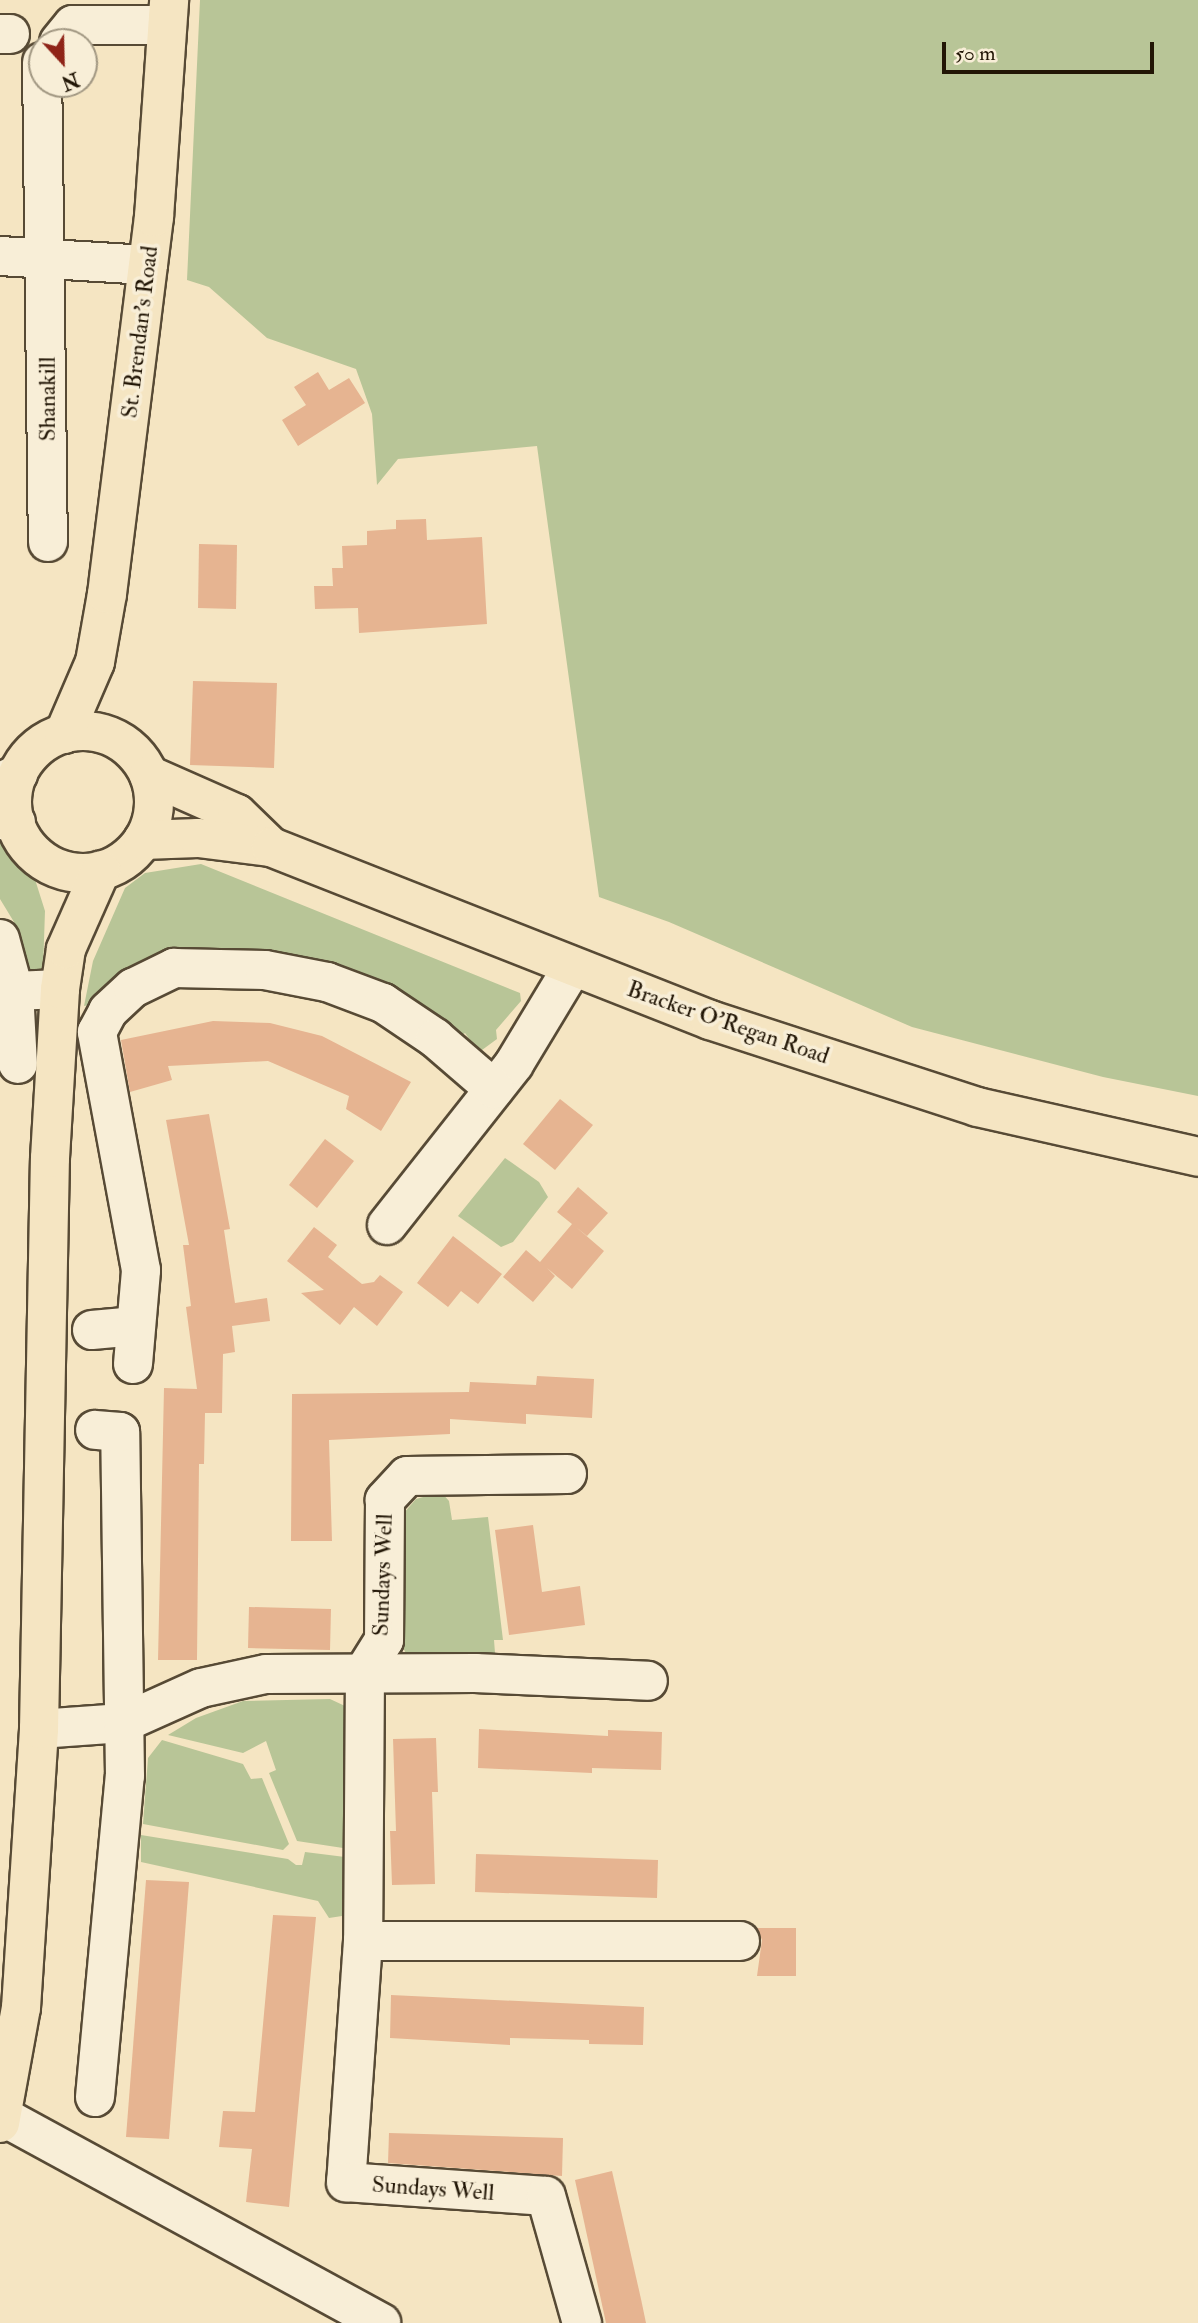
<!DOCTYPE html>
<html>
<head>
<meta charset="utf-8">
<style>
  body { margin:0 }
  #map { position:relative; width:1198px; height:2323px; overflow:hidden; background:#f5e5c2; font-family:"IM FELL Double Pica",serif }
  div>[style] { position:absolute }
  .green>* { inset:0; background:#b8c597 }
  .building>* { inset:0; background:#e6b491 }
  .roads { filter:drop-shadow(2px 0 #574a35) drop-shadow(-2px 0 #574a35) drop-shadow(0 2px #574a35) drop-shadow(0 -2px #574a35) }
  .minor>* { height:38px; margin:-19px; padding:0 19px; transform-origin:19px; border-radius:19px; background:#f8eed7 }
  .major>* { height:38px; margin:-19px; padding:0 19px; transform-origin:19px; border-radius:19px; background:#f5e5c2 }
  .major>.ring { margin:-19px; padding:0; box-sizing:content-box; background:none; border:38px solid #f5e5c2; border-radius:50% }
  span { translate:-50% -50%; white-space:nowrap; text-align:center; line-height:1.15; -webkit-text-stroke:7px #f8eed7; paint-order:stroke }
  .street-label { font-size:23px; color:#221606 }
  .north { position:absolute; left:28px; top:28px; width:70px; height:70px; box-sizing:border-box; background:#f8eed7; border:2px solid #a29883; border-radius:50%; rotate:158deg; font-size:19px; font-weight:700; line-height:28px; text-align:center; color:#221606 }
  .north::after { content:''; display:block; margin:auto; width:24px; height:32px; background:#8f2418; clip-path:polygon(50% 0,100% 100%,50% 72%,0 100%) }
  .scale { position:absolute; left:942px; top:42px; width:212px; height:32px; box-sizing:border-box; border:4px solid #221606; border-top:0; padding-left:9px; font-size:21px; line-height:24px; white-space:nowrap; color:#221606; -webkit-text-stroke:5px #f8eed7; paint-order:stroke }
</style>
</head>
<body>
<div id="map">
  <div class="green">
    <i style="clip-path:polygon(200px 0,1198px 0,1198px 1096px,1103px 1077px,912px 1027px,669px 922px,599px 897px,537px 446px,398px 459px,377px 485px,372px 414px,356px 369px,267px 338px,209px 287px,187px 280px)"></i>
    <i style="clip-path:polygon(0 843px,33px 873px,45px 911px,43px 970px,27px 970px,14px 922px,0 899px)"></i>
    <i style="clip-path:polygon(201px 864px,520px 993px,521px 1001px,496px 1030px,497px 1039px,482px 1050px,474px 1046px,465px 1033px,454px 1041px,293px 960px,84px 1006px,93px 961px,125px 888px,145px 873px)"></i>
    <i style="clip-path:polygon(505px 1158px,539px 1182px,548px 1197px,513px 1242px,501px 1247px,458px 1216px)"></i>
    <i style="clip-path:polygon(441px 1492px,449px 1501px,452px 1520px,488px 1517px,503px 1640px,494px 1640px,496px 1666px,407px 1656px,401px 1643px,403px 1514px,416px 1499px)"></i>
    <i style="clip-path:polygon(330px 1699px,345px 1706px,346px 1712px,343px 1848px,297px 1841px,269px 1773px,276px 1770px,266px 1741px,243px 1753px,168px 1735px,196px 1718px,243px 1701px)"></i>
    <i style="clip-path:polygon(162px 1740px,243px 1764px,251px 1779px,262px 1778px,289px 1844px,283px 1850px,143px 1824px,148px 1758px)"></i>
    <i style="clip-path:polygon(141px 1835px,288px 1859px,296px 1865px,302px 1865px,305px 1852px,345px 1857px,342px 1916px,329px 1918px,318px 1901px,141px 1862px)"></i>
  </div>
  <div class="building">
    <i style="clip-path:polygon(318px 372px,329px 390px,349px 378px,365px 403px,298px 446px,282px 420px,306px 405px,294px 387px)"></i>
    <i style="clip-path:polygon(426px 519px,427px 540px,482px 537px,487px 624px,359px 633px,358px 608px,315px 609px,314px 586px,333px 586px,332px 568px,343px 568px,342px 546px,367px 545px,367px 531px,396px 529px,396px 520px)"></i>
    <i style="clip-path:polygon(199px 544px,237px 545px,236px 609px,198px 608px)"></i>
    <i style="clip-path:polygon(193px 681px,277px 683px,274px 768px,190px 765px)"></i>
    <i style="clip-path:polygon(213px 1021px,270px 1023px,322px 1036px,411px 1082px,381px 1131px,346px 1109px,349px 1096px,268px 1061px,168px 1066px,172px 1080px,130px 1092px,121px 1040px)"></i>
    <i style="clip-path:polygon(560px 1099px,593px 1125px,555px 1170px,523px 1144px)"></i>
    <i style="clip-path:polygon(209px 1114px,230px 1229px,224px 1230px,235px 1303px,267px 1298px,270px 1321px,232px 1326px,235px 1352px,223px 1354px,222px 1413px,205px 1413px,204px 1464px,199px 1464px,197px 1660px,158px 1660px,164px 1388px,197px 1389px,186px 1307px,191px 1306px,183px 1245px,189px 1245px,166px 1120px)"></i>
    <i style="clip-path:polygon(325px 1139px,354px 1161px,317px 1208px,289px 1185px)"></i>
    <i style="clip-path:polygon(578px 1187px,608px 1213px,587px 1236px,576px 1227px,604px 1251px,572px 1289px,547px 1268px,555px 1276px,533px 1302px,503px 1277px,526px 1250px,540px 1262px,572px 1224px,557px 1212px)"></i>
    <i style="clip-path:polygon(314px 1227px,337px 1245px,328px 1257px,362px 1284px,374px 1282px,380px 1275px,403px 1292px,377px 1326px,354px 1307px,340px 1325px,301px 1293px,324px 1290px,287px 1261px)"></i>
    <i style="clip-path:polygon(453px 1236px,502px 1274px,478px 1304px,461px 1291px,448px 1307px,417px 1283px)"></i>
    <i style="clip-path:polygon(537px 1376px,594px 1379px,592px 1418px,526px 1414px,526px 1424px,450px 1419px,450px 1434px,329px 1440px,332px 1541px,291px 1541px,292px 1394px,469px 1392px,470px 1382px,536px 1385px)"></i>
    <i style="clip-path:polygon(533px 1525px,542px 1592px,580px 1586px,585px 1625px,509px 1635px,495px 1530px)"></i>
    <i style="clip-path:polygon(249px 1607px,331px 1609px,330px 1650px,248px 1648px)"></i>
    <i style="clip-path:polygon(479px 1729px,608px 1736px,608px 1730px,662px 1732px,661px 1770px,592px 1768px,592px 1773px,478px 1768px)"></i>
    <i style="clip-path:polygon(436px 1738px,438px 1792px,432px 1792px,435px 1884px,392px 1885px,390px 1831px,396px 1831px,393px 1739px)"></i>
    <i style="clip-path:polygon(476px 1854px,658px 1860px,657px 1898px,475px 1892px)"></i>
    <i style="clip-path:polygon(146px 1880px,189px 1882px,169px 2139px,126px 2137px)"></i>
    <i style="clip-path:polygon(273px 1915px,316px 1917px,289px 2207px,246px 2202px,252px 2149px,219px 2147px,223px 2111px,255px 2112px)"></i>
    <i style="clip-path:polygon(757px 1928px,796px 1928px,796px 1976px,757px 1976px,762px 1940px)"></i>
    <i style="clip-path:polygon(391px 1995px,644px 2007px,643px 2045px,589px 2044px,589px 2040px,510px 2038px,510px 2045px,390px 2038px)"></i>
    <i style="clip-path:polygon(389px 2133px,563px 2138px,562px 2176px,388px 2163px)"></i>
    <i style="clip-path:polygon(612px 2171px,641px 2299px,646px 2323px,606px 2323px,575px 2180px)"></i>
  </div>
  <div class="roads">
    <div class="minor">
      <i style="left:0;top:34px;width:10px"></i>
      <i style="left:59px;top:42px;width:22px;rotate:-51deg"></i>
      <i style="left:73px;top:25px;width:94px"></i>
      <i style="left:42px;top:62px;width:480px;rotate:89.3deg"></i>
      <i style="left:0;top:256px;width:148px;rotate:3.5deg"></i>
      <i style="left:0;top:782px;width:20px;rotate:-24deg"></i>
      <i style="left:0;top:820px;width:16px;rotate:7deg"></i>
      <i style="left:0;top:939px;width:54px;rotate:74.9deg"></i>
      <i style="left:14px;top:991px;width:46px;rotate:-2.5deg"></i>
      <i style="left:14px;top:991px;width:73px;rotate:86.9deg"></i>
      <i style="left:387px;top:1225px;width:205px;rotate:-51.7deg"></i>
      <i style="left:514px;top:1064px;width:112px;rotate:-58.9deg"></i>
      <i style="left:92px;top:1330px;width:44px;rotate:-5.2deg"></i>
      <i style="left:133px;top:1364px;width:94px;rotate:-85.1deg"></i>
      <i style="left:141px;top:1270px;width:242px;rotate:-100.5deg"></i>
      <i style="left:97px;top:1032px;width:24px;rotate:-62deg"></i>
      <i style="left:108px;top:1011px;width:34px;rotate:-43deg"></i>
      <i style="left:133px;top:988px;width:46px;rotate:-26deg"></i>
      <i style="left:174px;top:968px;width:91px;rotate:1.3deg"></i>
      <i style="left:265px;top:970px;width:63px;rotate:11deg"></i>
      <i style="left:327px;top:982px;width:60px;rotate:20.6deg"></i>
      <i style="left:383px;top:1003px;width:63px;rotate:33.9deg"></i>
      <i style="left:435px;top:1038px;width:78px;rotate:40.8deg"></i>
      <i style="left:567px;top:1474px;width:160px;rotate:179.3deg"></i>
      <i style="left:407px;top:1476px;width:33px;rotate:133deg"></i>
      <i style="left:385px;top:1500px;width:140px;rotate:90.4deg"></i>
      <i style="left:384px;top:1640px;width:36px;rotate:122deg"></i>
      <i style="left:365px;top:1671px;width:270px;rotate:90.4deg"></i>
      <i style="left:363px;top:1941px;width:242px;rotate:94deg"></i>
      <i style="left:346px;top:2182px;width:200px;rotate:4deg"></i>
      <i style="left:546px;top:2196px;width:132px;rotate:74.2deg"></i>
      <i style="left:39px;top:1729px;width:84px;rotate:-4.1deg"></i>
      <i style="left:123px;top:1723px;width:85px;rotate:-24.2deg"></i>
      <i style="left:201px;top:1688px;width:66px;rotate:-12.2deg"></i>
      <i style="left:266px;top:1674px;width:209px;rotate:-0.3deg"></i>
      <i style="left:475px;top:1673px;width:173px;rotate:2.6deg"></i>
      <i style="left:363px;top:1941px;width:377px"></i>
      <i style="left:95px;top:2097px;width:322px;rotate:-84.7deg"></i>
      <i style="left:125px;top:1776px;width:344px;rotate:-90.8deg"></i>
      <i style="left:120px;top:1432px;width:25px;rotate:-175deg"></i>
      <i style="left:2px;top:2116px;width:432px;rotate:28.6deg"></i>
    </div>
    <div class="major">
      <i class="ring" style="left:12px;top:731px;width:104px;height:104px"></i>
      <i style="left:64px;top:734px;width:78px;rotate:-66.7deg"></i>
      <i style="left:95px;top:662px;width:69px;rotate:-80deg"></i>
      <i style="left:107px;top:594px;width:380px;rotate:-82.9deg"></i>
      <i style="left:154px;top:217px;width:218px;rotate:-86deg"></i>
      <i style="left:149px;top:775px;width:96px;rotate:23.9deg"></i>
      <i style="left:237px;top:814px;width:47px;rotate:44.1deg"></i>
      <i style="left:143px;top:840px;width:55px;rotate:-2.1deg"></i>
      <i style="left:198px;top:838px;width:74px;rotate:7deg"></i>
      <i style="left:271px;top:847px;width:472px;rotate:21.5deg"></i>
      <i style="left:710px;top:1020px;width:281px;rotate:18deg"></i>
      <i style="left:977px;top:1107px;width:227px;rotate:12.7deg"></i>
      <i style="left:0;top:2123px;width:117px;rotate:-79.7deg"></i>
      <i style="left:21px;top:2008px;width:280px;rotate:-86.3deg"></i>
      <i style="left:39px;top:1729px;width:571px;rotate:-88.9deg"></i>
      <i style="left:50px;top:1158px;width:169px;rotate:-86.6deg"></i>
      <i style="left:60px;top:989px;width:40px;rotate:-81.5deg"></i>
      <i style="left:66px;top:949px;width:86px;rotate:-66.1deg"></i>
    </div>
  </div>
  <div class="street-label">
    <span style="left:140px;top:332px;rotate:-83deg">St. Brendan's Road</span>
    <span style="left:48px;top:399px;rotate:-90deg">Shanakill</span>
    <span style="left:728px;top:1023px;rotate:19deg">Bracker O'Regan Road</span>
    <span style="left:383px;top:1575px;rotate:-88deg">Sundays Well</span>
    <span style="left:433px;top:2189px;rotate:4deg">Sundays Well</span>
  </div>
  <div class="north">N</div>
  <div class="scale">50 m</div>
</div>
</body>
</html>
